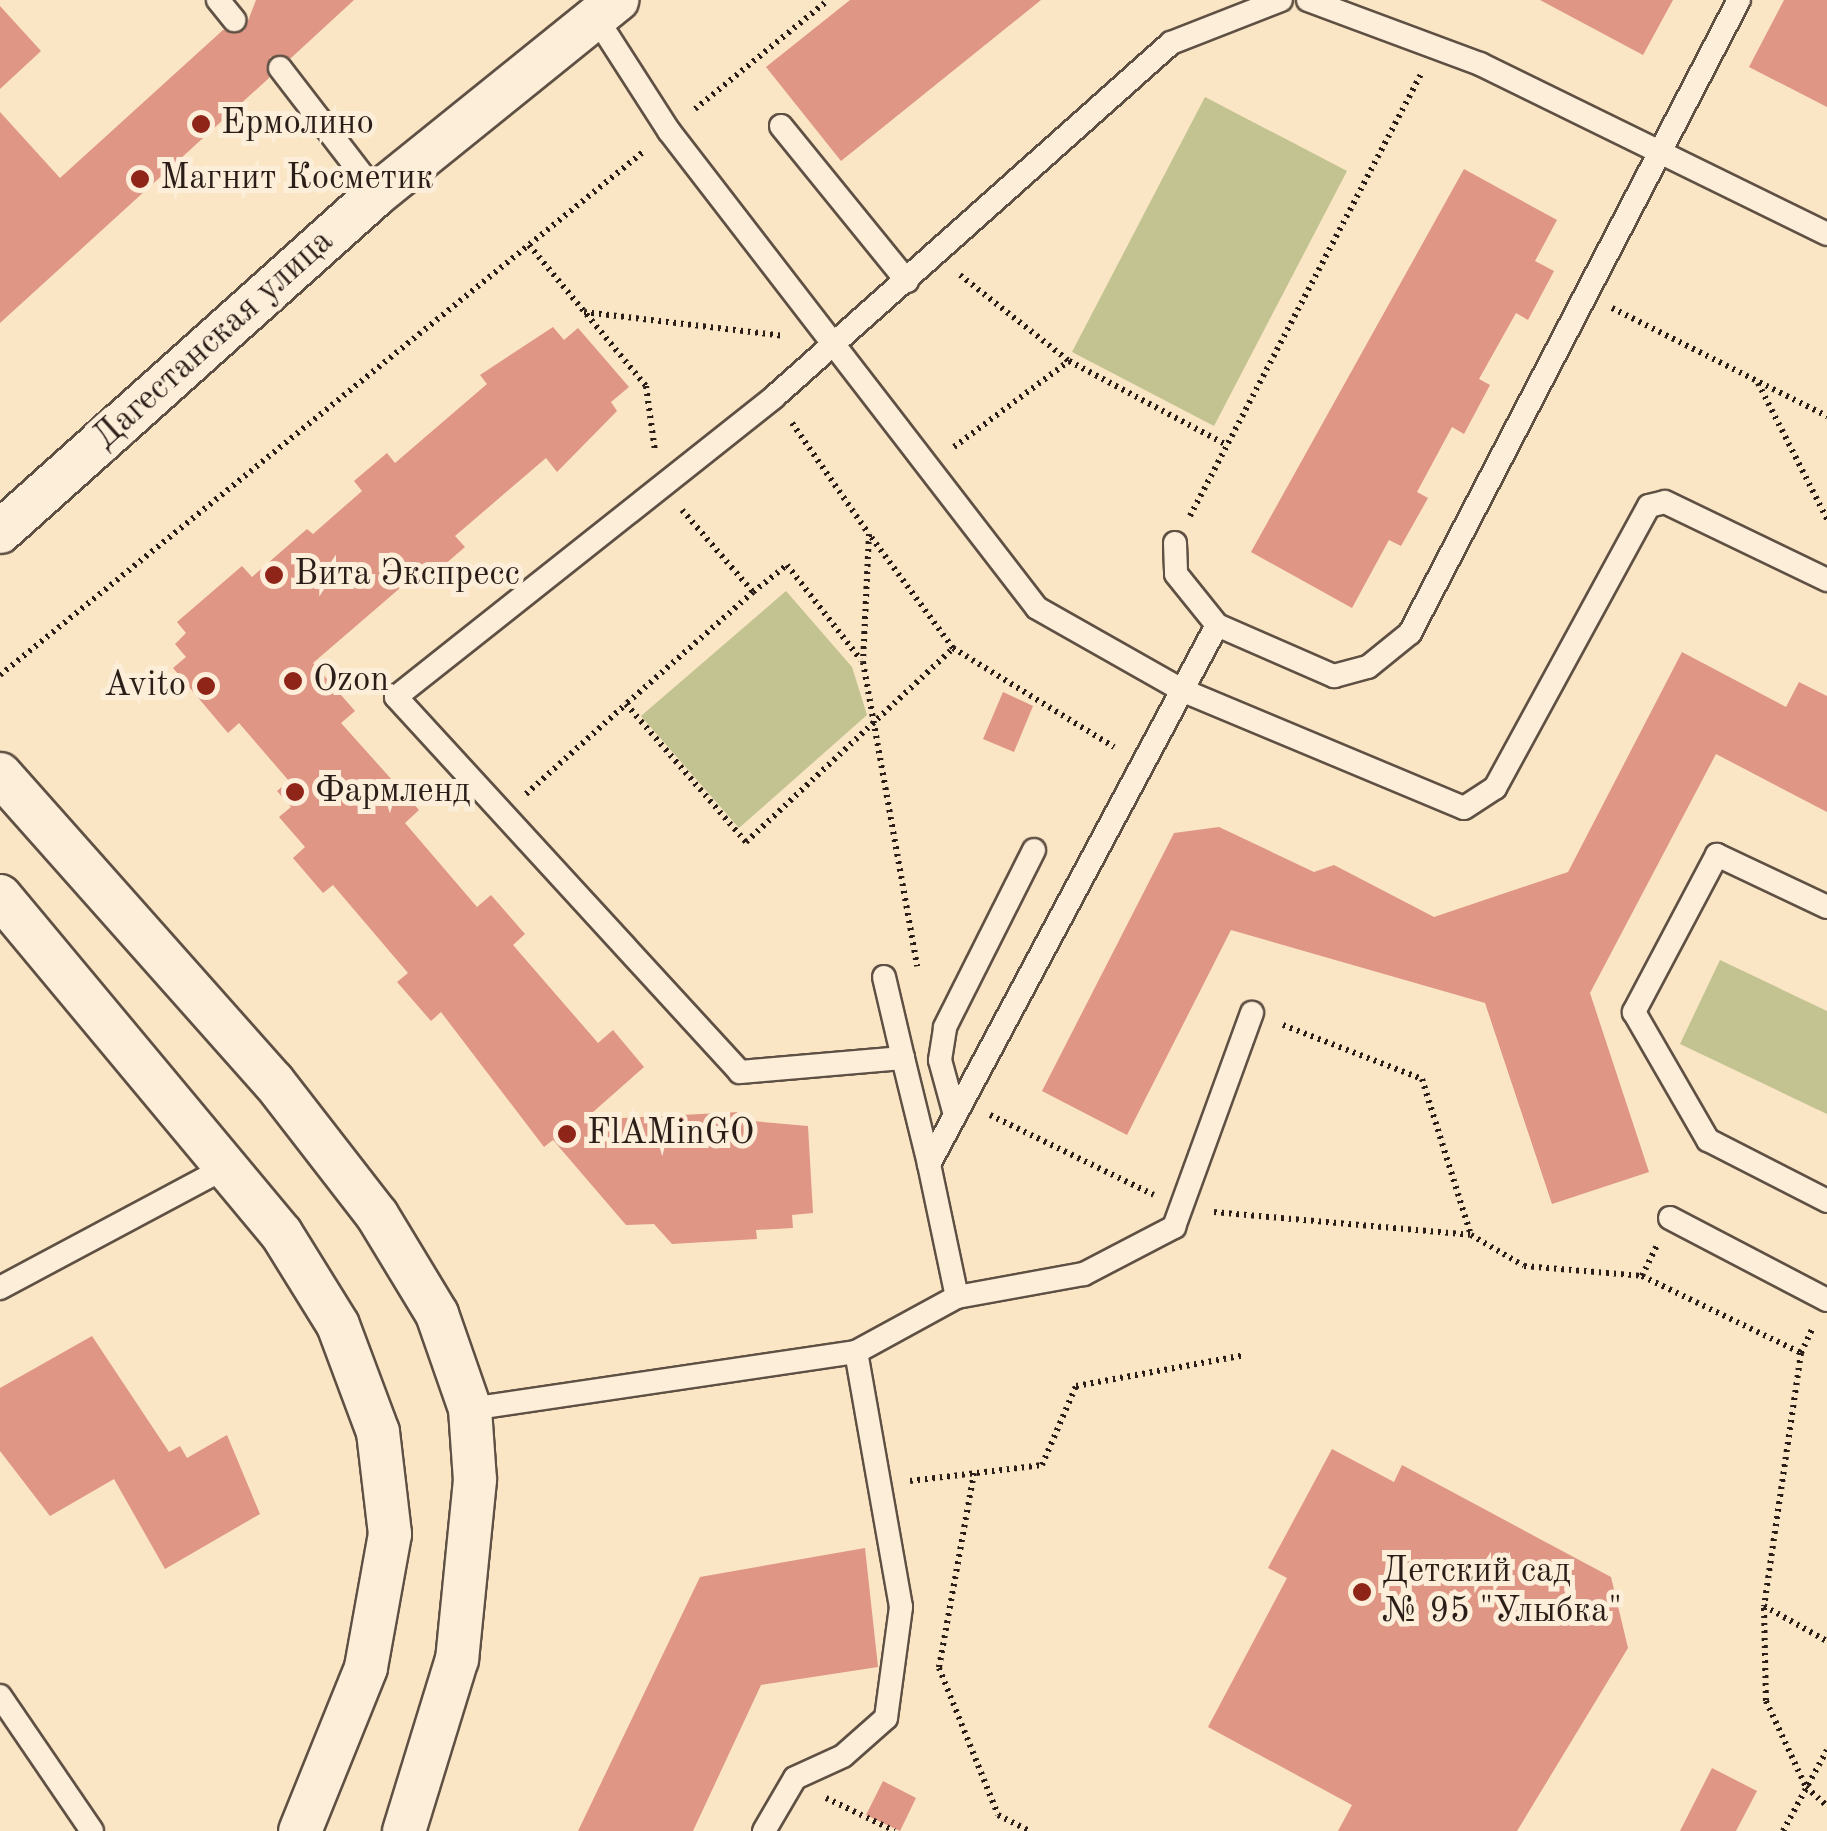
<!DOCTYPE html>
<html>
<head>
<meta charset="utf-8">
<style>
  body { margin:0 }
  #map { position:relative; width:1827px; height:1831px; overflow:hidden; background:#fae5c4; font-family:"Old Standard TT",serif }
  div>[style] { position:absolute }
  .green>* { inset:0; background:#c2c391 }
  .building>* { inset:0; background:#df9684 }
  .path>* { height:6px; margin-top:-3px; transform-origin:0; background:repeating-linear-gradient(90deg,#2b1e19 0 2.5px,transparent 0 7.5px) }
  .roads { filter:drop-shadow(2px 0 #5f5044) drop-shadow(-2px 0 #5f5044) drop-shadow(0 2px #5f5044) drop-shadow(0 -2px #5f5044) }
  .service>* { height:22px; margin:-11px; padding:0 11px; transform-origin:11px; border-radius:11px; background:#fceed9 }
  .minor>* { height:42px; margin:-21px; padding:0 21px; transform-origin:21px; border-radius:21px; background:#fceed9 }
  .dots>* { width:28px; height:28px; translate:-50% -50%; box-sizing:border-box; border:5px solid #fceed9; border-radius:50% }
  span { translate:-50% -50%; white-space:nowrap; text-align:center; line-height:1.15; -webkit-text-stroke:10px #fceed9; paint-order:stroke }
  .poi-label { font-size:35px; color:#2b1e19 }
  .left { translate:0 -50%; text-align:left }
  .right { translate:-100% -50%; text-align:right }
  .street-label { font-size:35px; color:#2b1e19 }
</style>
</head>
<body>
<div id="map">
  <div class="green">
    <i style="clip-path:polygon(1205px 97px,1347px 171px,1214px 426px,1072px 352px)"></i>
    <i style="clip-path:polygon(786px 591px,852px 667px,867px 715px,739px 828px,641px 716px)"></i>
    <i style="clip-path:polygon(1720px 960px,1827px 1011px,1827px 1114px,1680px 1044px)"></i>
  </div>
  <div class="building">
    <i style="clip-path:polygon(256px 0,354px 0,291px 58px,270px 57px,269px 78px,0 323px,0 112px,60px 178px,223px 30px,244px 31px)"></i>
    <i style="clip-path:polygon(850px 0,1041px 0,841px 161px,766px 67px)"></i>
    <i style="clip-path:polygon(1540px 0,1673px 0,1643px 55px)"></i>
    <i style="clip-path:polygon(1784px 0,1827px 0,1827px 107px,1749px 67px)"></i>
    <i style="clip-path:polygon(0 6px,41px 51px,0 89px)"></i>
    <i style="clip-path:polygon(1464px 169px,1557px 220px,1535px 261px,1554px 271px,1528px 320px,1516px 313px,1479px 379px,1490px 385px,1464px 434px,1452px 427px,1417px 492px,1428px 498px,1401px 546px,1389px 540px,1352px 608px,1251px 552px)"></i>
    <i style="clip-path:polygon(553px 327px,564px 340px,578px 328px,629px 387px,611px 402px,617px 411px,557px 472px,546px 458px,455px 536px,465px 547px,429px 578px,421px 570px,313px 663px,355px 711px,341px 723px,419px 810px,405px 823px,477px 907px,491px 895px,525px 934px,513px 945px,598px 1043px,613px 1030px,644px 1067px,584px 1120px,740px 1112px,741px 1120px,808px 1126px,813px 1213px,792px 1215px,793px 1228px,756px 1230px,757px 1239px,672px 1244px,654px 1224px,626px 1225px,553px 1140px,544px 1147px,441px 1012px,431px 1021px,397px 982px,408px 973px,333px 885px,323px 893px,293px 858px,305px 847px,279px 817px,291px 807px,277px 791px,289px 781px,239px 723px,228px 733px,173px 668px,186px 657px,175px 644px,186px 633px,177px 622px,242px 566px,252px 577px,307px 529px,313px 534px,362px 491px,354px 481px,387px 453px,395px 463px,487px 384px,480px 375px)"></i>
    <i style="clip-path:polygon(1682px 652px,1786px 707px,1799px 682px,1827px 696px,1827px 812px,1716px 754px,1590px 993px,1649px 1172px,1552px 1204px,1485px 1003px,1231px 930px,1127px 1135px,1042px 1091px,1174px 833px,1219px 827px,1314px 872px,1334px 865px,1434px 917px,1568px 872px)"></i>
    <i style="clip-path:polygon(1003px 692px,1033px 706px,1014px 752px,983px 739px)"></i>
    <i style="clip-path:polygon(92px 1336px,169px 1452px,180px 1446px,187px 1458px,227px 1435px,260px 1514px,165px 1569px,114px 1479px,50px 1516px,0 1451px,0 1388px)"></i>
    <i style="clip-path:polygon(1332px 1449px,1394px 1482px,1402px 1465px,1611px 1577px,1628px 1648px,1517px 1831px,1338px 1831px,1352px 1805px,1208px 1727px,1287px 1578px,1268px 1568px)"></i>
    <i style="clip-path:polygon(865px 1548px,878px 1667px,761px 1685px,693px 1831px,578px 1831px,700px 1577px)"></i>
    <i style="clip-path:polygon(1712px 1768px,1757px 1791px,1736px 1831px,1680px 1831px)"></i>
    <i style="clip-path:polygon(883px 1781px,916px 1798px,900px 1831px,866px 1815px)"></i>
  </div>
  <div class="path">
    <i style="left:695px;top:109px;width:172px;rotate:-39.3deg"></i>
    <i style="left:529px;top:245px;width:183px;rotate:50.3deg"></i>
    <i style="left:646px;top:386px;width:66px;rotate:82.1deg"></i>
    <i style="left:960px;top:275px;width:139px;rotate:38.3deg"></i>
    <i style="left:1069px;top:361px;width:179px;rotate:28deg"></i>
    <i style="left:1612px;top:308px;width:241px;rotate:26.7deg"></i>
    <i style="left:584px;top:312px;width:202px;rotate:6.8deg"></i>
    <i style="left:1758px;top:383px;width:153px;rotate:63.1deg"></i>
    <i style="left:792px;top:423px;width:135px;rotate:55.3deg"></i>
    <i style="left:869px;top:534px;width:128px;rotate:92.7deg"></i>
    <i style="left:863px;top:662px;width:309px;rotate:79.9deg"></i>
    <i style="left:954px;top:447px;width:144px;rotate:-36.8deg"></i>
    <i style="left:682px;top:510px;width:108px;rotate:49.1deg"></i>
    <i style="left:753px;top:592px;width:43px;rotate:-38.5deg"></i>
    <i style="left:787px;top:565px;width:120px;rotate:52.1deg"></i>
    <i style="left:1190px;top:516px;width:498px;rotate:-62.4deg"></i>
    <i style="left:753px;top:592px;width:169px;rotate:138.6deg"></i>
    <i style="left:626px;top:704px;width:183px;rotate:49deg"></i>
    <i style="left:746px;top:842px;width:284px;rotate:-43.1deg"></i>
    <i style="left:953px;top:648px;width:142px;rotate:-126.4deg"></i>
    <i style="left:953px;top:648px;width:189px;rotate:31.6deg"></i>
    <i style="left:0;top:675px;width:829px;rotate:-39.12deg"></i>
    <i style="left:526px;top:794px;width:135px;rotate:-42deg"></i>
    <i style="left:1283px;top:1025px;width:149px;rotate:21.2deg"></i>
    <i style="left:1422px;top:1079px;width:164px;rotate:72.6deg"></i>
    <i style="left:1471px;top:1235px;width:61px;rotate:30.3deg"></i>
    <i style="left:1524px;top:1266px;width:118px;rotate:4.8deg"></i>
    <i style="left:1642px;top:1276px;width:34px;rotate:-64deg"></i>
    <i style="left:990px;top:1115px;width:182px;rotate:26deg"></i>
    <i style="left:1214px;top:1212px;width:257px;rotate:5.1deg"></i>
    <i style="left:1642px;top:1276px;width:177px;rotate:25.8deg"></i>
    <i style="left:1801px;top:1353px;width:256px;rotate:98.3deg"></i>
    <i style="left:1764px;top:1606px;width:72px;rotate:29.1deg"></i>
    <i style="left:1801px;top:1353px;width:29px;rotate:-65deg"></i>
    <i style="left:974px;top:1473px;width:198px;rotate:100.2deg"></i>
    <i style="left:939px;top:1668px;width:158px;rotate:68.1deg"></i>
    <i style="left:998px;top:1815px;width:35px;rotate:27deg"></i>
    <i style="left:910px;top:1481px;width:133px;rotate:-6.9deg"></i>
    <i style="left:1042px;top:1465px;width:86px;rotate:-66.7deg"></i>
    <i style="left:1076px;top:1386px;width:172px;rotate:-10.4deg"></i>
    <i style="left:1764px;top:1608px;width:93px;rotate:88.8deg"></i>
    <i style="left:1766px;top:1701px;width:95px;rotate:65.1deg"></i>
    <i style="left:1806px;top:1787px;width:28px;rotate:42deg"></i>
    <i style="left:826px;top:1798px;width:76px;rotate:25.6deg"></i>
    <i style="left:1783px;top:1831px;width:92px;rotate:-61.5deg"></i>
  </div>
  <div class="roads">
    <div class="service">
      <i style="left:218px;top:0;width:26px;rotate:51deg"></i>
      <i style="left:1308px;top:0;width:184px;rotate:20.4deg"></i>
      <i style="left:1480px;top:64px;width:386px;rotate:26.1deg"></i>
      <i style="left:597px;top:19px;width:133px;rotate:57.3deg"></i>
      <i style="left:669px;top:131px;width:602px;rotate:52.35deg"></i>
      <i style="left:1037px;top:608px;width:169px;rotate:29.5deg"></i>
      <i style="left:1184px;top:691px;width:303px;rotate:22.7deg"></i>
      <i style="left:1464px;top:808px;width:37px;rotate:-33deg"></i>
      <i style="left:1495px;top:788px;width:321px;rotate:-61.4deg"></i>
      <i style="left:1649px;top:506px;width:16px;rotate:-14deg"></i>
      <i style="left:1665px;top:502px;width:180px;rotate:25.7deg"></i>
      <i style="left:280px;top:68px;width:159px;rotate:52.4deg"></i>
      <i style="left:781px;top:126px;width:200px;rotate:50.9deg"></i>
      <i style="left:1175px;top:543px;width:31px;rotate:88deg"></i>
      <i style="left:1176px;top:574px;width:65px;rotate:51.2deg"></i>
      <i style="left:1827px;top:907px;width:122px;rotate:-154.7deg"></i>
      <i style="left:1717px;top:855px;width:178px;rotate:117.9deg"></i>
      <i style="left:1634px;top:1012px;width:148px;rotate:60deg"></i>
      <i style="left:1708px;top:1140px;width:134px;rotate:27.1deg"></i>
      <i style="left:884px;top:977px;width:83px;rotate:76.8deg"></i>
      <i style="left:955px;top:1115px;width:57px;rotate:-105.3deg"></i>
      <i style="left:940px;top:1060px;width:33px;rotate:-81deg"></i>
      <i style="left:945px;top:1027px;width:198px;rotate:-63.3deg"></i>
      <i style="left:929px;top:1164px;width:109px;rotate:-103.8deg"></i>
      <i style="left:903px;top:1058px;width:164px;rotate:175.1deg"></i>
      <i style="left:740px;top:1072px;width:509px;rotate:-132.53deg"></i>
      <i style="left:396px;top:697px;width:483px;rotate:-38.4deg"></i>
      <i style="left:774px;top:397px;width:532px;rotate:-41.72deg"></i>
      <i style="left:1171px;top:43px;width:118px;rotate:-21.4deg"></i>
      <i style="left:1670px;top:1218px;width:177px;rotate:27.6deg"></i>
      <i style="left:0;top:1288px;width:257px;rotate:-28.1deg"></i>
      <i style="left:957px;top:1297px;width:136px;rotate:-101.9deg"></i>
      <i style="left:929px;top:1164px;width:611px;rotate:-61.88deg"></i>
      <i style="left:1217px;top:625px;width:128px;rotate:23.6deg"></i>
      <i style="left:1334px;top:676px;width:35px;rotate:-15deg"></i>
      <i style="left:1368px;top:667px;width:54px;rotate:-39deg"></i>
      <i style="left:1410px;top:633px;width:713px;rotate:-62.54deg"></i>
      <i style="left:470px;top:1409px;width:390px;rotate:-8.4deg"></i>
      <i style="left:856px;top:1352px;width:115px;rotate:-28.6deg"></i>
      <i style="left:957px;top:1297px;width:129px;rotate:-10.3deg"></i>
      <i style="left:1084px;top:1274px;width:102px;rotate:-27.6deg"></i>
      <i style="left:1174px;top:1227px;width:228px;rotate:-70deg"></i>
      <i style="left:0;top:1696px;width:163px;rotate:55.7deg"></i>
      <i style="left:764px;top:1831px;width:61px;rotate:-59.7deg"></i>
      <i style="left:795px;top:1778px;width:53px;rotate:-24.6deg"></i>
      <i style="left:843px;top:1756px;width:57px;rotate:-41.5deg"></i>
      <i style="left:886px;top:1718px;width:112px;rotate:-82.3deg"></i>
      <i style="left:901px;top:1607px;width:259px;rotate:-100deg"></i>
    </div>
    <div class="minor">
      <i style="left:0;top:532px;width:506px;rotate:-41.88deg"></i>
      <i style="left:377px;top:194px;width:309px;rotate:-38.9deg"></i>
      <i style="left:0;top:774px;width:411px;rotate:48.4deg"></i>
      <i style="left:273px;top:1081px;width:170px;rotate:52.2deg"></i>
      <i style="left:377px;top:1215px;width:116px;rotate:58.8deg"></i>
      <i style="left:437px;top:1314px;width:101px;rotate:70.8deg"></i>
      <i style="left:470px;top:1409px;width:71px;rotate:86deg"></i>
      <i style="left:475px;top:1480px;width:180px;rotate:95.7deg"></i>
      <i style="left:457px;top:1659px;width:180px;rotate:107.1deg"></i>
      <i style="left:0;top:896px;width:439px;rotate:50.2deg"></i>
      <i style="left:281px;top:1233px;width:108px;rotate:58.2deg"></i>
      <i style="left:338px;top:1325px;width:114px;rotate:69.5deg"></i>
      <i style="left:378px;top:1432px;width:103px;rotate:83.3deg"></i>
      <i style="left:390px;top:1534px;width:136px;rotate:100.2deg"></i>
      <i style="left:366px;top:1668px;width:176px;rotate:112deg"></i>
    </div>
  </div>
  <div class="dots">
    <i style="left:201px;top:124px;background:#8f2418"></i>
    <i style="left:140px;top:179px;background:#8f2418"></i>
    <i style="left:274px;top:575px;background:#8f2418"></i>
    <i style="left:293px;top:681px;background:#8f2418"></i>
    <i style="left:206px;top:686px;background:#8f2418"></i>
    <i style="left:295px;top:792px;background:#8f2418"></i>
    <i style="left:567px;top:1134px;background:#8f2418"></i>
    <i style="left:1362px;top:1592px;background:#8f2418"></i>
  </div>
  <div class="poi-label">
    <span class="left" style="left:221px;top:124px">Ермолино</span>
    <span class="left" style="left:160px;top:179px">Магнит Косметик</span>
    <span class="left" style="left:294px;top:575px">Вита Экспресс</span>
    <span class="left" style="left:313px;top:681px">Ozon</span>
    <span class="right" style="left:186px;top:686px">Avito</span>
    <span class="left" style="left:315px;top:792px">Фармленд</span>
    <span class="left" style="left:587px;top:1134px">FlAMinGO</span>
    <span class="left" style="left:1382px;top:1592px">Детский сад<br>№ 95 "Улыбка"</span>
  </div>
  <div class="street-label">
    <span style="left:214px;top:340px;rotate:-42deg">Дагестанская улица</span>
  </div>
</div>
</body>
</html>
